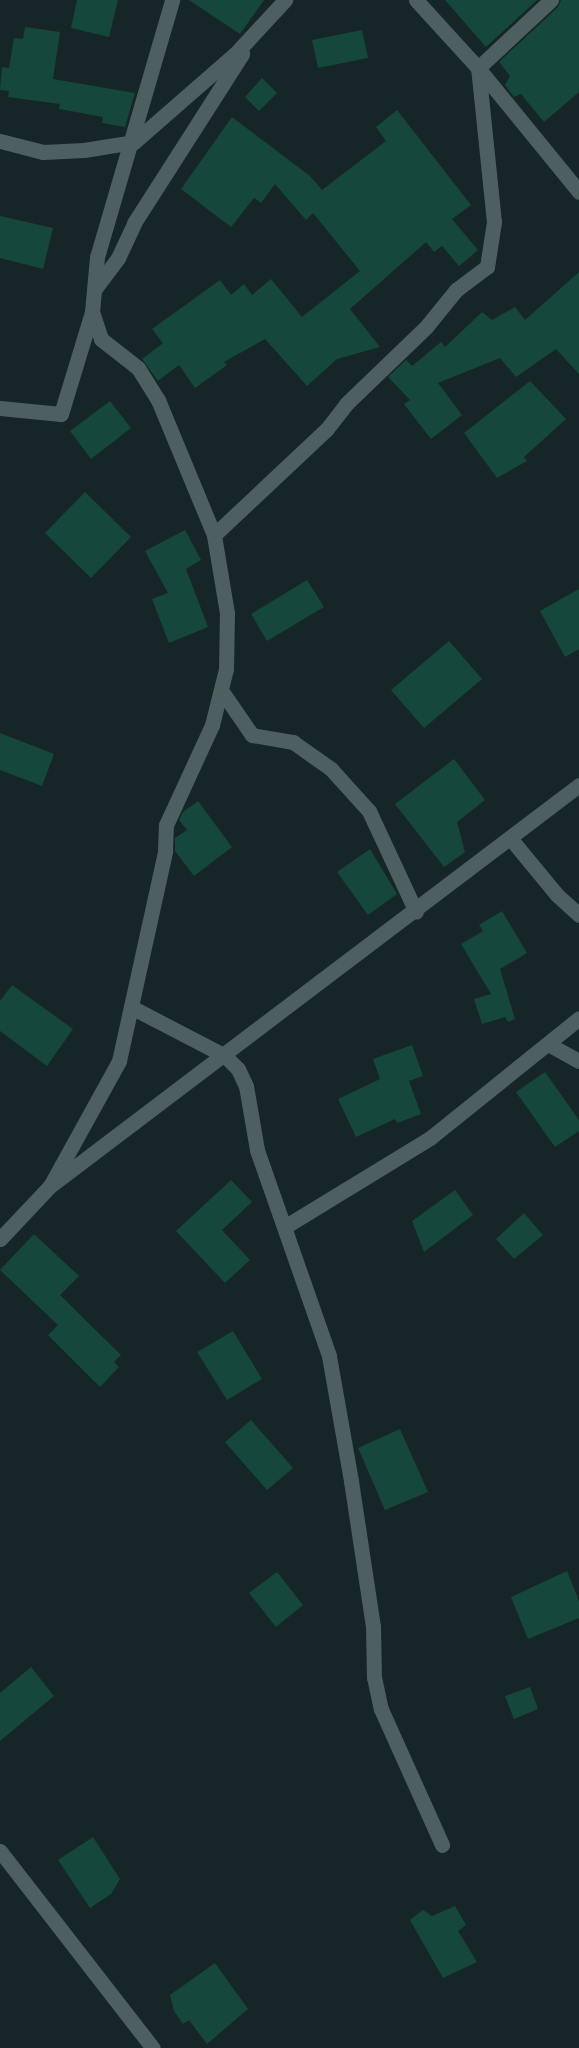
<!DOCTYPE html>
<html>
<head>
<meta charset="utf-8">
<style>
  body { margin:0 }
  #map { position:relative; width:579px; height:2048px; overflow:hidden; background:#162628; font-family:"Source Serif 4",serif }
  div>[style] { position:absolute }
  .building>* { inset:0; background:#15473c }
  .minor>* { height:15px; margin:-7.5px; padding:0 7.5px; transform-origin:7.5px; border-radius:7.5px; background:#4e5f61 }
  span { translate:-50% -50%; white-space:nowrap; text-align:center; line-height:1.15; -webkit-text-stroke:5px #162628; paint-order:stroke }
</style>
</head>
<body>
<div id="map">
  <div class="building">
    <i style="clip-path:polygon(77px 0,118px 0,109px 37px,71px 28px)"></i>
    <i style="clip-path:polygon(189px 0,264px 0,240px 34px)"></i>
    <i style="clip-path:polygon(445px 0,537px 0,486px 47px)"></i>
    <i style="clip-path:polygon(561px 0,579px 0,579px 92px,544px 122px,521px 94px,514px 97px,505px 85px,510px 76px,499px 62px,558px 7px)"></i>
    <i style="clip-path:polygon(25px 27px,60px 32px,53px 79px,135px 93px,125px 127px,102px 123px,103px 117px,59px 109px,60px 104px,8px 97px,9px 91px,0 90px,2px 67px,9px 68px,14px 38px,23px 39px)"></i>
    <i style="clip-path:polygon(362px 30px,368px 58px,318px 68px,312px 40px)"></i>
    <i style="clip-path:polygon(262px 78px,277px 93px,259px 111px,245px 97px)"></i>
    <i style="clip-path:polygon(397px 110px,471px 205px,452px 219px,478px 250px,459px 266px,442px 246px,434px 252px,426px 242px,350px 309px,380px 347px,337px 359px,307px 386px,265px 339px,224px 362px,227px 365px,195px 388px,179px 365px,158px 381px,142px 359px,163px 343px,152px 329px,220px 280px,231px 295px,244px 284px,252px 295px,271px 279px,302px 317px,360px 271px,313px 213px,306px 220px,275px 184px,261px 203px,254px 198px,231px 227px,181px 189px,232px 117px,310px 176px,322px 190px,386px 141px,376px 127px)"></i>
    <i style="clip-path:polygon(0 216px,53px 228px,43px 269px,0 258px)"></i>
    <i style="clip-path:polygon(579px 272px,579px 374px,556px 349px,516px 377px,500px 358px,438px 383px,462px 415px,431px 439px,404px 404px,410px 400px,388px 377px,406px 360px,412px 366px,441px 342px,445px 347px,482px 312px,492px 320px,515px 307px,525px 320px)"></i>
    <i style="clip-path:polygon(530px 381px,566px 419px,524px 457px,527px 461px,497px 478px,464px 433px)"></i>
    <i style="clip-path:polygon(110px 401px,131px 428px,91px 459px,70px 431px)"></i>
    <i style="clip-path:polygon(85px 492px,131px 537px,91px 578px,45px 533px)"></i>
    <i style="clip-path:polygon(185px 530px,201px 560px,186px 569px,208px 627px,169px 643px,152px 599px,168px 593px,145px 551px)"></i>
    <i style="clip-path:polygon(307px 580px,324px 607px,267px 641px,251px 614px)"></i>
    <i style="clip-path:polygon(579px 589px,579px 649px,565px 657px,540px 611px)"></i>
    <i style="clip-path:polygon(449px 641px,482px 679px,424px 728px,391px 690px)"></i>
    <i style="clip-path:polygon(0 733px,54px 754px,42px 786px,0 770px)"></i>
    <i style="clip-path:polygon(454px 759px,485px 800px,457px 822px,465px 852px,444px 867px,395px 804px)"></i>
    <i style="clip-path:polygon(198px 801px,232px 847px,194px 876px,175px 851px,175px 838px,187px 830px,179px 820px,183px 812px)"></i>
    <i style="clip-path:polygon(370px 849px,397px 894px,368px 915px,337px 872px)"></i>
    <i style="clip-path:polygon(502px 911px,527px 953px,500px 969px,515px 1019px,508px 1022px,505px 1017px,482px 1024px,474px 999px,491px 994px,461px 944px,483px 931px,479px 925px)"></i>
    <i style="clip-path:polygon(12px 985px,73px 1029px,47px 1066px,0 1031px,0 1001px)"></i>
    <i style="clip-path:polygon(412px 1045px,423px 1076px,409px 1081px,421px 1114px,397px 1123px,395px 1119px,356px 1137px,338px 1099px,380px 1079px,373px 1059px)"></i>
    <i style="clip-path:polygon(545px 1072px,579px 1120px,579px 1131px,555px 1147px,516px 1092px)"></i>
    <i style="clip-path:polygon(231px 1180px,252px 1202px,222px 1230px,250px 1260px,225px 1283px,176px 1231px)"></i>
    <i style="clip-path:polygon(455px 1190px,473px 1215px,424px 1252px,412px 1221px)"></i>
    <i style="clip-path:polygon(524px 1213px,543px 1235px,514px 1259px,496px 1239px)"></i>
    <i style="clip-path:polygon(34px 1234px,79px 1276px,60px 1295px,121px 1355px,114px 1362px,119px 1367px,100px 1387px,48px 1335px,58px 1325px,0 1270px)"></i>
    <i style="clip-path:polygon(233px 1331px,262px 1379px,227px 1400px,197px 1352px)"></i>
    <i style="clip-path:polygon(251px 1420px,293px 1468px,267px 1490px,225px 1442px)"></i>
    <i style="clip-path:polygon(400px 1429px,428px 1492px,385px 1510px,358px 1448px)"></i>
    <i style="clip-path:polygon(567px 1571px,579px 1601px,579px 1618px,528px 1639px,511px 1597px)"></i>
    <i style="clip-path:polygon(277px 1572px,303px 1605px,276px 1627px,249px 1593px)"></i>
    <i style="clip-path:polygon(31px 1667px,54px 1696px,0 1741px,0 1693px)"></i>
    <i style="clip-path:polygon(530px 1687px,538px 1709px,514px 1719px,505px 1696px)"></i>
    <i style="clip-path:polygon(93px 1837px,120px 1879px,111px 1894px,90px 1908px,58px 1860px)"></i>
    <i style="clip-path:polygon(455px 1906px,466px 1925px,458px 1931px,477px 1962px,443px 1978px,410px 1920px,423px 1910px,432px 1916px)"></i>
    <i style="clip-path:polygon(215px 1963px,248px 2009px,207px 2044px,189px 2020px,183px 2024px,174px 2011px,170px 1995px)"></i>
  </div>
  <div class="minor">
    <i style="left:416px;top:0;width:92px;rotate:47.6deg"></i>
    <i style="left:478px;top:68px;width:160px;rotate:50.8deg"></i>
    <i style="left:0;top:141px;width:44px;rotate:14.3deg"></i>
    <i style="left:43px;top:152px;width:41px;rotate:-2.8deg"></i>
    <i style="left:84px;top:150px;width:51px;rotate:-9.1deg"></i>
    <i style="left:134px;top:142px;width:134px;rotate:-41.1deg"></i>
    <i style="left:235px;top:54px;width:74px;rotate:-47.2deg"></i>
    <i style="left:94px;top:290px;width:40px;rotate:-53deg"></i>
    <i style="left:118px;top:258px;width:38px;rotate:-65deg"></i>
    <i style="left:134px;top:223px;width:201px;rotate:-57.4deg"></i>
    <i style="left:0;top:408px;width:61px;rotate:5.6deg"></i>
    <i style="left:61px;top:414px;width:107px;rotate:-73.1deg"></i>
    <i style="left:214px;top:535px;width:154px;rotate:-43.2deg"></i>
    <i style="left:326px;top:430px;width:34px;rotate:-52deg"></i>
    <i style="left:347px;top:403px;width:110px;rotate:-43.9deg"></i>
    <i style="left:426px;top:327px;width:48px;rotate:-51deg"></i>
    <i style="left:456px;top:290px;width:39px;rotate:-37deg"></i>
    <i style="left:487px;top:267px;width:46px;rotate:-81.2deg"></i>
    <i style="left:494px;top:222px;width:155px;rotate:-95.9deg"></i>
    <i style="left:478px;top:68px;width:100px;rotate:-43deg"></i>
    <i style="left:223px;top:693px;width:51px;rotate:55.4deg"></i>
    <i style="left:252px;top:735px;width:42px;rotate:9.7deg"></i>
    <i style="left:293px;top:742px;width:47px;rotate:35.4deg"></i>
    <i style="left:331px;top:769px;width:57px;rotate:47.9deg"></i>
    <i style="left:369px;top:811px;width:111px;rotate:65deg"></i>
    <i style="left:510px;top:838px;width:74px;rotate:50.5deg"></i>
    <i style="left:557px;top:895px;width:30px;rotate:42deg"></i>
    <i style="left:131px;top:1007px;width:106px;rotate:27.5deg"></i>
    <i style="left:225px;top:1056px;width:18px;rotate:45deg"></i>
    <i style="left:238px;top:1069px;width:19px;rotate:65deg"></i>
    <i style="left:246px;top:1086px;width:65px;rotate:80.2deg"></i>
    <i style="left:257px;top:1150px;width:218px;rotate:70.7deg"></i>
    <i style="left:329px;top:1356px;width:127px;rotate:80deg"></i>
    <i style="left:351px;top:1481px;width:147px;rotate:81.4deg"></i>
    <i style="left:373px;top:1626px;width:51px;rotate:88.9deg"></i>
    <i style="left:374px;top:1677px;width:33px;rotate:78deg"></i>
    <i style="left:381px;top:1709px;width:149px;rotate:65.8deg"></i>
    <i style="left:548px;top:1044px;width:35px;rotate:29deg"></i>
    <i style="left:50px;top:1186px;width:143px;rotate:-61.1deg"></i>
    <i style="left:119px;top:1061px;width:215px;rotate:-77.6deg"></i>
    <i style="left:165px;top:851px;width:26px;rotate:-88deg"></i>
    <i style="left:166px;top:825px;width:110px;rotate:-65.3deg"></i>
    <i style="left:212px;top:725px;width:58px;rotate:-76deg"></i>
    <i style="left:226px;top:669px;width:56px;rotate:-89deg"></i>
    <i style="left:227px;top:613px;width:79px;rotate:-99.5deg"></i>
    <i style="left:214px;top:535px;width:146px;rotate:-112.5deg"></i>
    <i style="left:158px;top:400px;width:38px;rotate:-122deg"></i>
    <i style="left:138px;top:368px;width:47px;rotate:-141.9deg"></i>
    <i style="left:101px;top:339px;width:28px;rotate:-108deg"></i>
    <i style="left:92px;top:312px;width:55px;rotate:-84.8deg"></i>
    <i style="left:97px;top:257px;width:268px;rotate:-73.7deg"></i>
    <i style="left:286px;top:1226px;width:169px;rotate:-31.4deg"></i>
    <i style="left:430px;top:1138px;width:191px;rotate:-38.8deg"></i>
    <i style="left:0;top:1239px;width:73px;rotate:-46.7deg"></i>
    <i style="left:50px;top:1186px;width:664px;rotate:-37.16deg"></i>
    <i style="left:0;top:1851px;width:249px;rotate:52.2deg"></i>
  </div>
</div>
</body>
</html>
